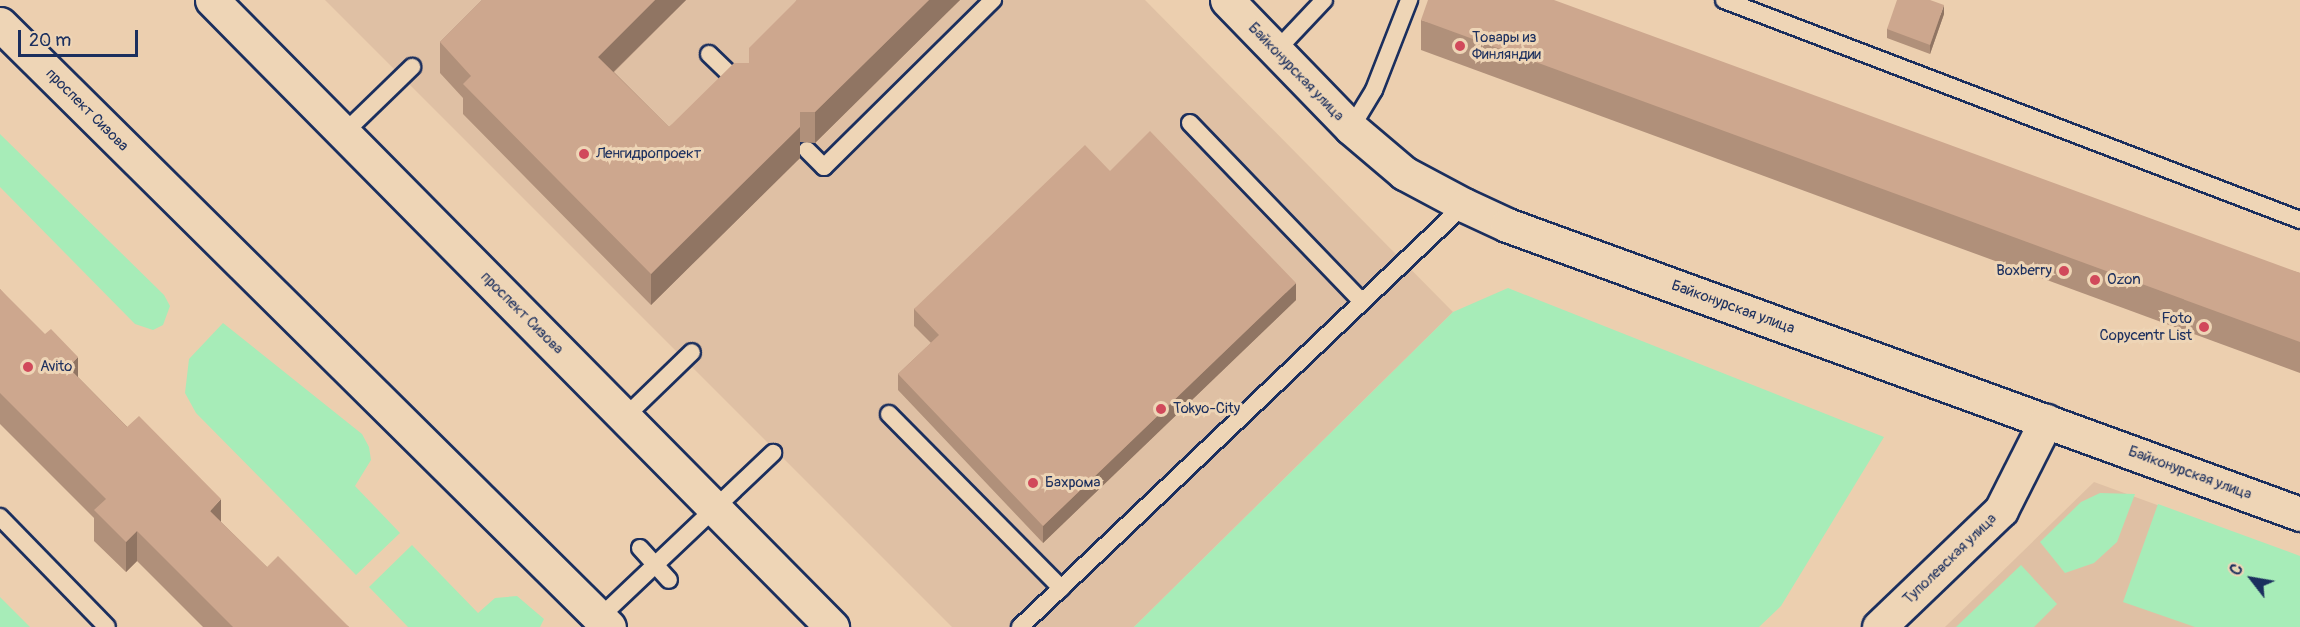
<!DOCTYPE html>
<html>
<head>
<meta charset="utf-8">
<style>
  body { margin:0 }
  #map { position:relative; width:2300px; height:627px; overflow:hidden; background:#eccfaf; font-family:Pangolin,sans-serif }
  div>[style] { position:absolute }
  .built>* { inset:0; background:#dfc0a4 }
  .green>* { inset:0; background:#a7ecb8 }
  .roads { filter:drop-shadow(2px 0 #1b2f5e) drop-shadow(-2px 0 #1b2f5e) drop-shadow(0 2px #1b2f5e) drop-shadow(0 -2px #1b2f5e) }
  .service>* { height:16px; margin:-8px; padding:0 8px; transform-origin:8px; border-radius:8px; background:#eed5b6 }
  .minor>* { height:33px; margin:-16.5px; padding:0 16.5px; transform-origin:16.5px; border-radius:16.5px; background:#eed5b6 }
  .tertiary>* { height:33px; margin:-16.5px; padding:0 16.5px; transform-origin:16.5px; border-radius:16.5px; background:#eed5b6 }
  .wall>* { inset:0; background:#b0907a }
  .shaded-wall>* { inset:0; background:#907563 }
  .building>* { inset:0; background:#cda78e }
  .dots>* { width:16px; height:16px; translate:-50% -50%; box-sizing:border-box; border:3px solid #eed5b6; border-radius:50% }
  span { translate:-50% -50%; white-space:nowrap; text-align:center; line-height:1.15; -webkit-text-stroke:6px #eed5b6; paint-order:stroke }
  .poi-label { font-size:15px; color:#1b2f5e }
  .left { translate:0 -50%; text-align:left }
  .right { translate:-100% -50%; text-align:right }
  .street-label { font-size:15px; color:#1b2f5e }
  .north { position:absolute; left:2222px; top:549px; width:60px; height:60px; -webkit-text-stroke:4px #eed5b6; paint-order:stroke; rotate:301deg; font-size:16px; font-weight:700; line-height:24px; text-align:center; color:#1b2f5e }
  .north::after { content:''; display:block; margin:auto; width:21px; height:27px; background:#1b2f5e; clip-path:polygon(50% 0,100% 100%,50% 72%,0 100%) }
  .scale { position:absolute; left:18px; top:30px; width:120px; height:27px; box-sizing:border-box; border:3px solid #1b2f5e; border-top:0; padding-left:8px; font-size:18px; line-height:21px; white-space:nowrap; color:#1b2f5e; -webkit-text-stroke:4px #eed5b6; paint-order:stroke }
</style>
</head>
<body>
<div id="map">
  <div class="built">
    <i style="clip-path:polygon(325px 0,1145px 0,1453px 312px,1134px 627px,952px 627px)"></i>
    <i style="clip-path:polygon(2094px 482px,2300px 557px,2300px 627px,1945px 627px)"></i>
  </div>
  <div class="green">
    <i style="clip-path:polygon(0 134px,164px 295px,170px 306px,163px 325px,153px 330px,135px 324px,0 187px)"></i>
    <i style="clip-path:polygon(1508px 288px,1884px 437px,1781px 606px,1759px 627px,1134px 627px,1453px 312px)"></i>
    <i style="clip-path:polygon(223px 323px,362px 434px,369px 447px,371px 460px,355px 486px,400px 533px,356px 575px,196px 413px,185px 393px,189px 359px)"></i>
    <i style="clip-path:polygon(2100px 493px,2135px 494px,2117px 542px,2094px 563px,2065px 573px,2040px 542px,2081px 502px)"></i>
    <i style="clip-path:polygon(2158px 504px,2300px 556px,2300px 627px,2195px 627px,2123px 602px)"></i>
    <i style="clip-path:polygon(412px 545px,478px 613px,495px 598px,517px 596px,544px 619px,540px 627px,408px 627px,369px 587px)"></i>
    <i style="clip-path:polygon(2021px 565px,2057px 604px,2034px 627px,1956px 627px)"></i>
    <i style="clip-path:polygon(0 597px,30px 627px,0 627px)"></i>
  </div>
  <div class="roads">
    <div class="service">
      <i style="left:1724px;top:0;width:617px;rotate:20.9deg"></i>
      <i style="left:1276px;top:51px;width:70px;rotate:-46.7deg"></i>
      <i style="left:709px;top:54px;width:46px;rotate:44.1deg"></i>
      <i style="left:1190px;top:123px;width:248px;rotate:46.1deg"></i>
      <i style="left:1351px;top:128px;width:44px;rotate:-58.8deg"></i>
      <i style="left:1374px;top:90px;width:97px;rotate:-68.7deg"></i>
      <i style="left:344px;top:133px;width:95px;rotate:-44.1deg"></i>
      <i style="left:807px;top:150px;width:24px;rotate:45deg"></i>
      <i style="left:824px;top:167px;width:238px;rotate:-44.7deg"></i>
      <i style="left:889px;top:414px;width:245px;rotate:45.3deg"></i>
      <i style="left:625px;top:417px;width:93px;rotate:-44.1deg"></i>
      <i style="left:0;top:517px;width:153px;rotate:45.8deg"></i>
      <i style="left:640px;top:548px;width:43px;rotate:47.8deg"></i>
      <i style="left:597px;top:620px;width:243px;rotate:-43.5deg"></i>
      <i style="left:1020px;top:627px;width:613px;rotate:-43.54deg"></i>
    </div>
    <div class="minor">
      <i style="left:1227px;top:0;width:178px;rotate:45.9deg"></i>
      <i style="left:1351px;top:128px;width:70px;rotate:40.3deg"></i>
      <i style="left:1404px;top:173px;width:68px;rotate:28.1deg"></i>
      <i style="left:1464px;top:205px;width:47px;rotate:24.9deg"></i>
      <i style="left:1507px;top:225px;width:844px;rotate:20.02deg"></i>
      <i style="left:1879px;top:627px;width:169px;rotate:-43.8deg"></i>
      <i style="left:2001px;top:510px;width:100px;rotate:-63.2deg"></i>
    </div>
    <div class="tertiary">
      <i style="left:212px;top:0;width:882px;rotate:45.32deg"></i>
      <i style="left:0;top:24px;width:857px;rotate:44.72deg"></i>
    </div>
  </div>
  <div class="wall">
    <i style="clip-path:polygon(482px 0,686px 0,614px 72px,669px 127px,749px 63px,797px 0,960px 0,815px 143px,800px 142px,800px 158px,651px 305px,463px 114px,463px 98px,440px 73px,440px 42px)"></i>
    <i style="clip-path:polygon(1944px 14px,1930px 54px,1887px 38px,1887px 29px)"></i>
    <i style="clip-path:polygon(1421px 20px,2300px 273px,2300px 373px,1421px 50px)"></i>
    <i style="clip-path:polygon(1110px 171px,1296px 300px,1043px 543px,898px 390px,898px 374px,931px 343px,914px 326px,914px 309px)"></i>
    <i style="clip-path:polygon(0 289px,78px 377px,221px 522px,267px 567px,349px 627px,203px 627px,137px 561px,126px 572px,94px 541px,94px 518px,0 424px)"></i>
  </div>
  <div class="shaded-wall">
    <i style="clip-path:polygon(655px 0,686px 0,598px 87px,598px 57px)"></i>
    <i style="clip-path:polygon(929px 0,960px 0,815px 143px,815px 112px)"></i>
    <i style="clip-path:polygon(1944px 5px,1944px 14px,1930px 54px,1930px 45px)"></i>
    <i style="clip-path:polygon(800px 112px,800px 158px,651px 305px,651px 274px)"></i>
    <i style="clip-path:polygon(1296px 283px,1296px 300px,1043px 543px,1043px 526px)"></i>
    <i style="clip-path:polygon(78px 357px,78px 387px,68px 367px)"></i>
    <i style="clip-path:polygon(221px 499px,221px 530px,210px 511px)"></i>
    <i style="clip-path:polygon(137px 531px,137px 561px,126px 572px,126px 542px)"></i>
  </div>
  <div class="building">
    <i style="clip-path:polygon(482px 0,655px 0,598px 57px,669px 127px,734px 63px,749px 63px,749px 48px,797px 0,929px 0,815px 112px,800px 112px,800px 127px,651px 274px,463px 84px,471px 76px,440px 42px)"></i>
    <i style="clip-path:polygon(1428px 0,1554px 0,2300px 273px,2300px 342px,1421px 20px)"></i>
    <i style="clip-path:polygon(1897px 0,1930px 0,1944px 5px,1930px 45px,1887px 29px)"></i>
    <i style="clip-path:polygon(1150px 131px,1296px 283px,1043px 526px,898px 374px,939px 335px,914px 309px,1085px 145px,1110px 171px)"></i>
    <i style="clip-path:polygon(0 289px,45px 334px,51px 329px,78px 357px,68px 367px,127px 427px,139px 416px,221px 499px,210px 511px,267px 567px,278px 556px,349px 627px,233px 627px,137px 531px,126px 542px,94px 510px,106px 499px,0 393px)"></i>
  </div>
  <div class="dots">
    <i style="left:1460px;top:46px;background:#d1495b"></i>
    <i style="left:584px;top:154px;background:#d1495b"></i>
    <i style="left:2064px;top:271px;background:#d1495b"></i>
    <i style="left:2095px;top:280px;background:#d1495b"></i>
    <i style="left:2204px;top:327px;background:#d1495b"></i>
    <i style="left:28px;top:367px;background:#d1495b"></i>
    <i style="left:1161px;top:409px;background:#d1495b"></i>
    <i style="left:1033px;top:483px;background:#d1495b"></i>
  </div>
  <div class="poi-label">
    <span class="left" style="left:1472px;top:46px">Товары из<br>Финляндии</span>
    <span class="left" style="left:596px;top:154px">Ленгидропроект</span>
    <span class="right" style="left:2052px;top:271px">Boxberry</span>
    <span class="left" style="left:2107px;top:280px">Ozon</span>
    <span class="right" style="left:2192px;top:327px">Foto<br>Copycentr List</span>
    <span class="left" style="left:40px;top:367px">Avito</span>
    <span class="left" style="left:1173px;top:409px">Tokyo-City</span>
    <span class="left" style="left:1045px;top:483px">Бахрома</span>
  </div>
  <div class="street-label">
    <span style="left:1296px;top:72px;rotate:46deg">Байконурская улица</span>
    <span style="left:87px;top:110px;rotate:45deg">проспект Сизова</span>
    <span style="left:1733px;top:307px;rotate:20deg">Байконурская улица</span>
    <span style="left:522px;top:313px;rotate:45deg">проспект Сизова</span>
    <span style="left:2190px;top:473px;rotate:20deg">Байконурская улица</span>
    <span style="left:1950px;top:559px;rotate:-44deg">Туполевская улица</span>
  </div>
  <div class="north">С</div>
  <div class="scale">20 m</div>
</div>
</body>
</html>
